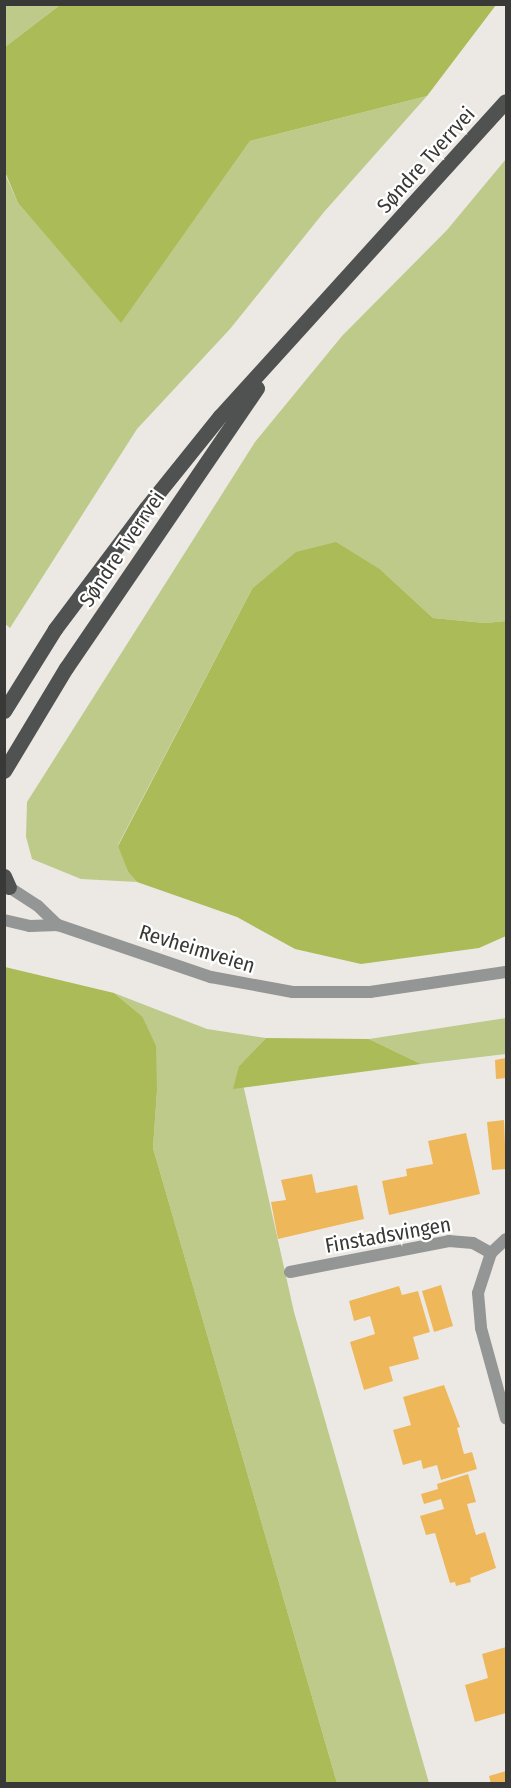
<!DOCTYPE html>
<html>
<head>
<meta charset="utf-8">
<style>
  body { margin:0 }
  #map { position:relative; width:511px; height:1788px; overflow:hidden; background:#ece9e5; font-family:"Fira Sans Condensed",sans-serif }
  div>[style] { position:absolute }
  .green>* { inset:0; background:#beca8a }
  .forest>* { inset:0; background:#abbb57 }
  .building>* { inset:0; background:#eeb75a }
  .lane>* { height:12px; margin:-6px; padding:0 6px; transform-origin:6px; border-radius:6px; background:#949695 }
  .street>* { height:12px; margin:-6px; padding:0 6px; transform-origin:6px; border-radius:6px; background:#949695 }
  .primary>* { height:15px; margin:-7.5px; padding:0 7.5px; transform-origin:7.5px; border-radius:7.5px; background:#4f5251 }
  span { translate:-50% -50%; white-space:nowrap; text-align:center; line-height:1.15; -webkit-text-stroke:4.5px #fff; paint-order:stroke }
  .street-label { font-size:21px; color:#393937 }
  .frame { position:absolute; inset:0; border:6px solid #393937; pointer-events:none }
</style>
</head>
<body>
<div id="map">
  <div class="green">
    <i style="clip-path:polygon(5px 4px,60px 4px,60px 5px,5px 47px)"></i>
    <i style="clip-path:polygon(427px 96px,324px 212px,230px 329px,137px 429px,10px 628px,4px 623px,4px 172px,18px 203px,121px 322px,250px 141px)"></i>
    <i style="clip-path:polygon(506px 159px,506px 621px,485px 623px,433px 618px,381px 570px,252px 589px,118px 845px,128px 872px,137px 882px,81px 879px,32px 859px,26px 837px,27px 802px,255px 442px,342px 336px,447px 230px)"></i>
    <i style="clip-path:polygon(114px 993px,207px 1029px,266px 1038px,239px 1066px,294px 1312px,429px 1783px,337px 1783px,153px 1148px,157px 1091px,142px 1016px)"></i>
    <i style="clip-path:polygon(506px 1018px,506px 1054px,421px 1064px,369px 1039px)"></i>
  </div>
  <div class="forest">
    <i style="clip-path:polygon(60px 5px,60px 4px,496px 5px,427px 96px,250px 141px,121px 323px,18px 203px,5px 172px,5px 47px)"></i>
    <i style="clip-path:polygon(336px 542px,381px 570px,433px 618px,485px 623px,506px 621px,506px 936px,479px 948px,361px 964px,295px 949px,237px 917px,137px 882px,128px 872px,118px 846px,252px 589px,296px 552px)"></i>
    <i style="clip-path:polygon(5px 967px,114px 993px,142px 1016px,156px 1046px,157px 1091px,153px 1148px,337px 1783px,5px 1783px)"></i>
    <i style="clip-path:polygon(266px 1038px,369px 1039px,421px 1064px,233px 1089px,239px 1066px)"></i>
  </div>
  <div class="building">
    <i style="clip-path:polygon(506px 1058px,506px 1078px,496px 1079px,495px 1060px)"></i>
    <i style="clip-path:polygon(504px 1120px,506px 1169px,492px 1170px,487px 1122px)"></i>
    <i style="clip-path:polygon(466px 1133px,480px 1194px,389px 1215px,382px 1181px,407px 1176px,406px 1169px,433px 1164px,428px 1141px)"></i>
    <i style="clip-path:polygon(312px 1174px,316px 1193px,357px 1185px,364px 1219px,278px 1239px,271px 1202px,286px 1200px,281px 1180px)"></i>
    <i style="clip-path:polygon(441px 1285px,453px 1326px,434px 1332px,422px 1291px)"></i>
    <i style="clip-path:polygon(399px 1286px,402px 1295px,418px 1291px,430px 1332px,413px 1337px,419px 1359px,389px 1367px,393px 1381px,364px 1390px,350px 1342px,375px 1334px,370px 1316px,354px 1321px,349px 1301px)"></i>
    <i style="clip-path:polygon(444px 1385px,460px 1427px,457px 1428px,464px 1454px,472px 1452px,477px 1469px,441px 1480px,437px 1465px,423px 1469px,421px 1460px,403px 1465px,393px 1430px,411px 1425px,403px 1397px)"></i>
    <i style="clip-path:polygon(468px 1474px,476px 1502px,467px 1504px,476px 1535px,485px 1532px,496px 1568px,470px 1578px,471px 1582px,456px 1586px,455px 1582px,450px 1583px,435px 1533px,426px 1535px,420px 1516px,444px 1509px,441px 1499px,424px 1504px,421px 1494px,438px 1489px,437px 1484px)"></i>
    <i style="clip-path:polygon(506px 1647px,506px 1713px,475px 1722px,465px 1685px,488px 1678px,482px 1654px)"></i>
    <i style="clip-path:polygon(506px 1771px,506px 1784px,491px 1784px,489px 1776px)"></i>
  </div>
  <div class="lane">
    <i style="left:290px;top:1272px;width:162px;rotate:-11deg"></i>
    <i style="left:449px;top:1241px;width:24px;rotate:5deg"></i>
    <i style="left:473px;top:1243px;width:21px;rotate:29deg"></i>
  </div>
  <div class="street">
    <i style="left:4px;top:884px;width:40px;rotate:32.9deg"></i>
    <i style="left:38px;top:906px;width:28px;rotate:44deg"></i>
    <i style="left:4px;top:920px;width:27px;rotate:13deg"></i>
    <i style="left:30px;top:926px;width:28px;rotate:-2deg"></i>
    <i style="left:58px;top:925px;width:162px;rotate:18.8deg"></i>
    <i style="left:211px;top:977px;width:83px;rotate:10.4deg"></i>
    <i style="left:293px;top:992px;width:77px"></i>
    <i style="left:370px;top:992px;width:137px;rotate:-8.4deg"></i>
    <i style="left:506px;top:1239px;width:21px;rotate:137deg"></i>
    <i style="left:491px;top:1253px;width:42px;rotate:108deg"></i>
    <i style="left:478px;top:1293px;width:35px;rotate:85deg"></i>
    <i style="left:481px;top:1328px;width:94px;rotate:74.6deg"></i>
  </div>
  <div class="primary">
    <i style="left:4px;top:711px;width:97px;rotate:-58.1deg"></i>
    <i style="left:55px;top:629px;width:151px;rotate:-53.1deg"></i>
    <i style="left:146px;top:508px;width:118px;rotate:-51.2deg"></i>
    <i style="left:220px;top:416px;width:425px;rotate:-47.8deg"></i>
    <i style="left:4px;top:771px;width:120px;rotate:-59deg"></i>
    <i style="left:66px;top:668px;width:339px;rotate:-55.7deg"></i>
    <i style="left:4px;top:876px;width:12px;rotate:66deg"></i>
  </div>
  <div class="street-label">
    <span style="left:426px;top:160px;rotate:-48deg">Søndre Tverrvei</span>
    <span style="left:122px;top:549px;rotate:-56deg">Søndre Tverrvei</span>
    <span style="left:197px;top:949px;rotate:17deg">Revheimveien</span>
    <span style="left:388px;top:1235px;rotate:-10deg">Finstadsvingen</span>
  </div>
  <div class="frame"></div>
</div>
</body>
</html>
